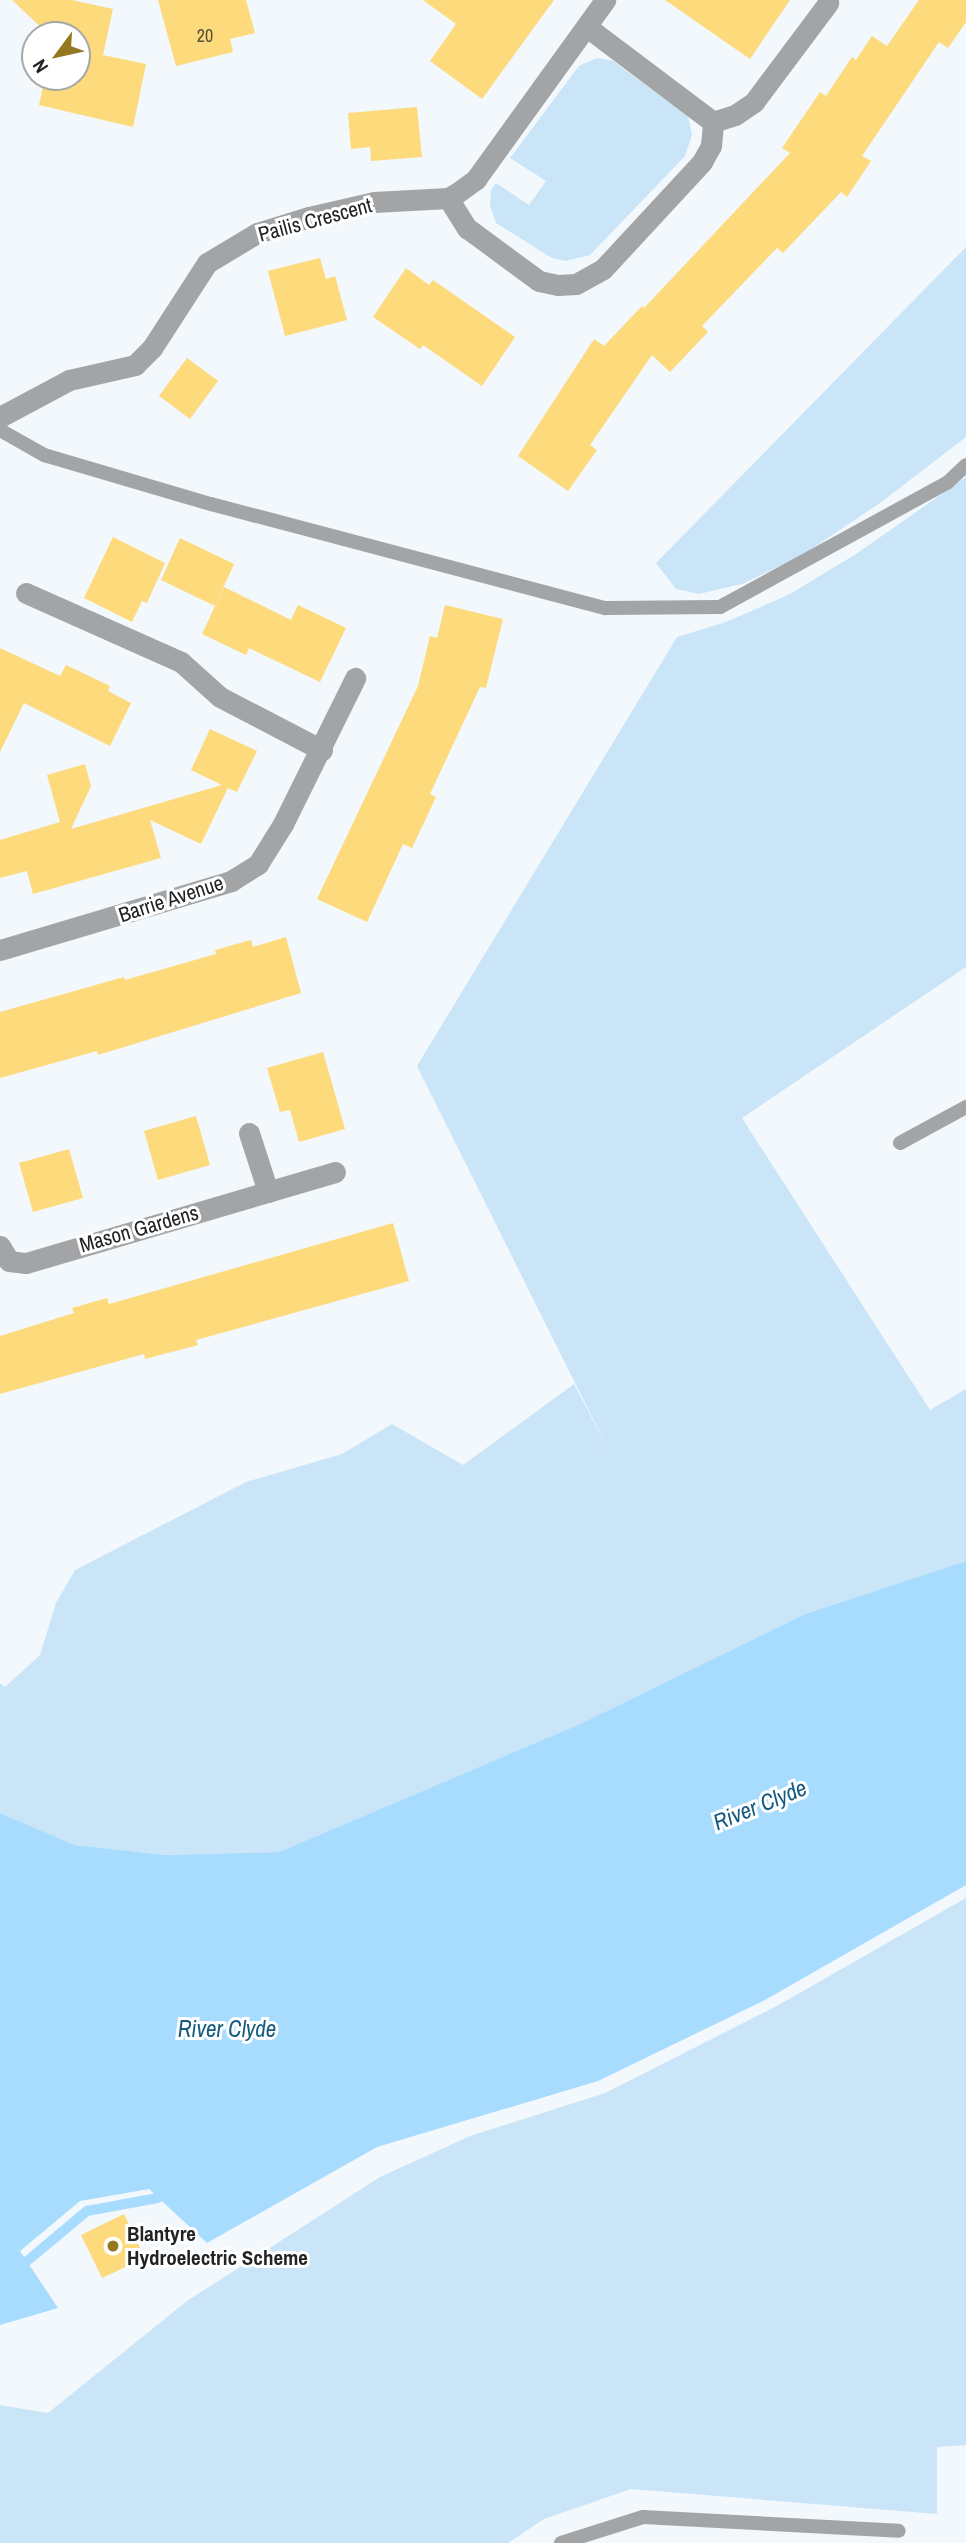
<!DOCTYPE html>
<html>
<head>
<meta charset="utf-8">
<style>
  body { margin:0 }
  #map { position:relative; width:966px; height:2543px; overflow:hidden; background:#f2f8fc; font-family:"Archivo Narrow",sans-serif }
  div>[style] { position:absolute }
  .green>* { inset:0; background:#cae5f8 }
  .water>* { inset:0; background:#a8dcff }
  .stream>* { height:10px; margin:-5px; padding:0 5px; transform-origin:5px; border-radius:5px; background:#a8dcff }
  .building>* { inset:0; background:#fdda7c }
  .lane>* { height:14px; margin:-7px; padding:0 7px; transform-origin:7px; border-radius:7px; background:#a2a4a6 }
  .street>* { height:21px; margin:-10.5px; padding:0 10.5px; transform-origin:10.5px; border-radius:10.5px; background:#a2a4a6 }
  .dots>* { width:19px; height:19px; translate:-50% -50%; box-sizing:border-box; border:4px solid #fff; border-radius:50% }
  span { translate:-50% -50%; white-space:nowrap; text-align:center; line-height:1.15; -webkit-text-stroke:6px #fff; paint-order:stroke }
  .number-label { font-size:18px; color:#58513a }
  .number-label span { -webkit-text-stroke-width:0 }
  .street-label { font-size:21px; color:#212324 }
  .poi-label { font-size:21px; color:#212324; font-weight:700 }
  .left { translate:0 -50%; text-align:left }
  .water-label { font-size:23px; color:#165c82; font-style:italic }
  .north { position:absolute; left:21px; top:21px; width:70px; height:70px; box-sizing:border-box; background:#fff; border:2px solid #a6a7a7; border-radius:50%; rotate:237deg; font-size:19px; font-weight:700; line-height:28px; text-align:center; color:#212324 }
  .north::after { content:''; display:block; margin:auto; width:24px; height:32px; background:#95771f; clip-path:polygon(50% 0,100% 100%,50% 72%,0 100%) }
</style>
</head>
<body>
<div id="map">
  <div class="green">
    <i style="clip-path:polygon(597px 58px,613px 61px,688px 116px,692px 135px,685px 156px,590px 255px,566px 261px,552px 258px,496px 223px,490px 205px,491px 190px,496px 183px,529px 205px,546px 181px,510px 158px,579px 66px)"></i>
    <i style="clip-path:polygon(966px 247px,966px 437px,880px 503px,801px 556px,742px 584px,699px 594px,676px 589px,656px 563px)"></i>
    <i style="clip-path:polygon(966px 477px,966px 967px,742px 1118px,930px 1410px,966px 1389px,966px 1561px,805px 1614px,580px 1724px,279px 1852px,165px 1855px,75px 1845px,0 1813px,0 1683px,5px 1687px,40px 1655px,56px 1603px,75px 1570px,246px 1482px,342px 1454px,392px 1424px,463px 1465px,574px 1384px,610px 1453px,417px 1066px,677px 637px,726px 622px,790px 594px,856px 554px)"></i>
    <i style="clip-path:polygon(966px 1898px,966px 2445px,937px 2447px,937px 2514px,631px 2489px,544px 2519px,508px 2543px,0 2543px,0 2405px,48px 2413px,187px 2301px,380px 2177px,470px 2136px,605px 2093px,775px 2007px)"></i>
  </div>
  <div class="water">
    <i style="clip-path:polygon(966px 1561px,966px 1885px,765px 2000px,598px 2081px,377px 2147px,207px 2243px,149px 2189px,80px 2201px,20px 2251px,58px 2308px,0 2325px,0 1813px,75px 1845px,165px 1855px,279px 1852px,580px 1724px,805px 1614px)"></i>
  </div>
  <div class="stream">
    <i style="left:26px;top:2262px;width:80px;rotate:-39.9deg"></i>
    <i style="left:87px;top:2211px;width:72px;rotate:-10.4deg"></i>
  </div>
  <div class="building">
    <i style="clip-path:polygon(12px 0,72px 0,113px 9px,103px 55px,146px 64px,133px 127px,39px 105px,45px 77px,77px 77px,77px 35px,49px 35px)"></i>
    <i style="clip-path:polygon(158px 0,246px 0,255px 33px,230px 39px,233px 52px,176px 66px)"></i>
    <i style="clip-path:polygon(423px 0,554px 0,482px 99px,430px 61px,456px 24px)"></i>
    <i style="clip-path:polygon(665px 0,790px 0,750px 59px)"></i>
    <i style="clip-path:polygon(919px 0,966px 0,966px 22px,948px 48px,939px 42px,862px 156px,871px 161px,847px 197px,841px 192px,783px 253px,777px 248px,702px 326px,708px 332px,670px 372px,652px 355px,590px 445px,597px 450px,568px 491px,518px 456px,594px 339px,604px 346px,642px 306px,644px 308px,790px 153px,782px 148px,820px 92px,826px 96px,852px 57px,856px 60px,872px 36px,887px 46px)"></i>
    <i style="clip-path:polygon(417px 107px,422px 157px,371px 161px,370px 147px,351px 149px,348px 113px)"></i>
    <i style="clip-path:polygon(320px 258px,326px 279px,335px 276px,347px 320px,285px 336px,268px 271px)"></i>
    <i style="clip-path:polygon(406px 268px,429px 285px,433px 280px,515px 337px,482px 386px,423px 345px,420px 349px,373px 317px)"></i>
    <i style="clip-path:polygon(187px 358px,218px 381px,190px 419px,159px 396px)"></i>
    <i style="clip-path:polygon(113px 537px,165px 563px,147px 603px,142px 601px,132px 622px,84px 598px)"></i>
    <i style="clip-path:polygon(180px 538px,234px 564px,215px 606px,161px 580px)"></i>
    <i style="clip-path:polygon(224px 587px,291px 620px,298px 605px,346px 628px,320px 682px,249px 648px,246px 655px,202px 634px)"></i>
    <i style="clip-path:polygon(445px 605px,503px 619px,486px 688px,480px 687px,430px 794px,436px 797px,412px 848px,403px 844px,367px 922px,317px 899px,418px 686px,430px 636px,437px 638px)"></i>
    <i style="clip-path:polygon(0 648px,60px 676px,66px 665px,110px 686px,108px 691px,131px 703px,110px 746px,24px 703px,0 752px)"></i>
    <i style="clip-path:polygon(210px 729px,257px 751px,237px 792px,228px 788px,201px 844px,150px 820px,161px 858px,33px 894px,27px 871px,0 878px,0 840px,60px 822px,47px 775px,85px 764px,91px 786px,71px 829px,222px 785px,191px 770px)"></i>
    <i style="clip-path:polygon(286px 937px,301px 993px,98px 1055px,97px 1051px,0 1078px,0 1012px,124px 977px,125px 980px,216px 954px,215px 950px,251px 940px,253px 947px)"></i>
    <i style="clip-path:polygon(323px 1052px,345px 1129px,299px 1142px,290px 1110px,280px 1112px,267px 1068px)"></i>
    <i style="clip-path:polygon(196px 1116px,210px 1165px,158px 1180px,144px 1131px)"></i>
    <i style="clip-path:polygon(69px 1149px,83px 1198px,33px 1212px,19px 1163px)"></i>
    <i style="clip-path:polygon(393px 1223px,409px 1281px,196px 1340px,198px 1345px,145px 1359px,144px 1354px,0 1394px,0 1336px,74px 1313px,72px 1308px,107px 1298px,109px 1304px)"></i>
    <i style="clip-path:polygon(124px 2214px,145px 2258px,102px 2278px,81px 2235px)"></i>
  </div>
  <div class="lane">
    <i style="left:0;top:430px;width:51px;rotate:29.6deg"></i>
    <i style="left:44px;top:455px;width:174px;rotate:16.4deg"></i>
    <i style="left:211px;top:504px;width:408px;rotate:14.8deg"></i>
    <i style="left:606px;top:608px;width:114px;rotate:-0.5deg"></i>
    <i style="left:720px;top:607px;width:260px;rotate:-28.7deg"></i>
    <i style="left:948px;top:482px;width:25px;rotate:-43deg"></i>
    <i style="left:900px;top:1143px;width:75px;rotate:-28.6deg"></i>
    <i style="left:561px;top:2543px;width:86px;rotate:-17.6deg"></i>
    <i style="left:643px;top:2517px;width:256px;rotate:3.1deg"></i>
  </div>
  <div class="street">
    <i style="left:713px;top:122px;width:23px;rotate:-18deg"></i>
    <i style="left:735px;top:115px;width:23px;rotate:-34deg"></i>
    <i style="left:754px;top:102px;width:124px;rotate:-53.2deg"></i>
    <i style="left:448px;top:198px;width:36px;rotate:58deg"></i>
    <i style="left:467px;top:228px;width:89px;rotate:36.4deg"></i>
    <i style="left:539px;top:281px;width:19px;rotate:12deg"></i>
    <i style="left:558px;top:285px;width:18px;rotate:-3deg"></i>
    <i style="left:576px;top:284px;width:31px;rotate:-29deg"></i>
    <i style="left:603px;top:269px;width:146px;rotate:-47.2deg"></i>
    <i style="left:702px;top:162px;width:18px;rotate:-61deg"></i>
    <i style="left:711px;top:146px;width:24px;rotate:-85deg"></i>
    <i style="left:713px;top:122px;width:158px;rotate:-143deg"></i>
    <i style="left:0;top:417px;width:78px;rotate:-28.2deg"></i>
    <i style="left:69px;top:380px;width:68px;rotate:-12.8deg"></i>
    <i style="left:135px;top:365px;width:24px;rotate:-45deg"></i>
    <i style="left:152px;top:348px;width:101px;rotate:-57.1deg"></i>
    <i style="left:207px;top:263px;width:58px;rotate:-31deg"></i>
    <i style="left:257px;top:233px;width:54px;rotate:-17.1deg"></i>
    <i style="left:309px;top:217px;width:67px;rotate:-13deg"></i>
    <i style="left:374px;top:202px;width:74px;rotate:-3.1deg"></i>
    <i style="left:448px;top:198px;width:10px;rotate:-29deg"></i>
    <i style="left:457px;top:193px;width:24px;rotate:-36deg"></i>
    <i style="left:476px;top:179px;width:221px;rotate:-54.2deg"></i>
    <i style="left:26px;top:593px;width:170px;rotate:24deg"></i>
    <i style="left:181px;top:662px;width:52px;rotate:41.9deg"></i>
    <i style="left:220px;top:697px;width:115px;rotate:27.5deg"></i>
    <i style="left:0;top:950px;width:241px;rotate:-16.6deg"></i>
    <i style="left:231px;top:881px;width:32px;rotate:-32deg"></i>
    <i style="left:258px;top:864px;width:47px;rotate:-58deg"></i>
    <i style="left:283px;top:824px;width:163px;rotate:-63.7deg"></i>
    <i style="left:249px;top:1133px;width:62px;rotate:72.1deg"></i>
    <i style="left:0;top:1246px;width:17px;rotate:59deg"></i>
    <i style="left:9px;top:1261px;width:17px;rotate:7deg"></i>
    <i style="left:26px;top:1263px;width:322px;rotate:-16.4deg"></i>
  </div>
  <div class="dots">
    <i style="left:113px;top:2246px;background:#95771f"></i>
  </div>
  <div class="number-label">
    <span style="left:205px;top:36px">20</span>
  </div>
  <div class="street-label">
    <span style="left:315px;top:220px;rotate:-15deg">Pailis Crescent</span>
    <span style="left:171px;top:899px;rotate:-18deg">Barrie Avenue</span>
    <span style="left:139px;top:1229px;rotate:-16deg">Mason Gardens</span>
  </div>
  <div class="poi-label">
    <span class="left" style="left:127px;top:2246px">Blantyre<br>Hydroelectric Scheme</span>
  </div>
  <div class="water-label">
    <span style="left:760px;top:1805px;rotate:-22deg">River Clyde</span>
    <span style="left:227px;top:2029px">River Clyde</span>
  </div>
  <div class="north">N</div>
</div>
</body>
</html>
